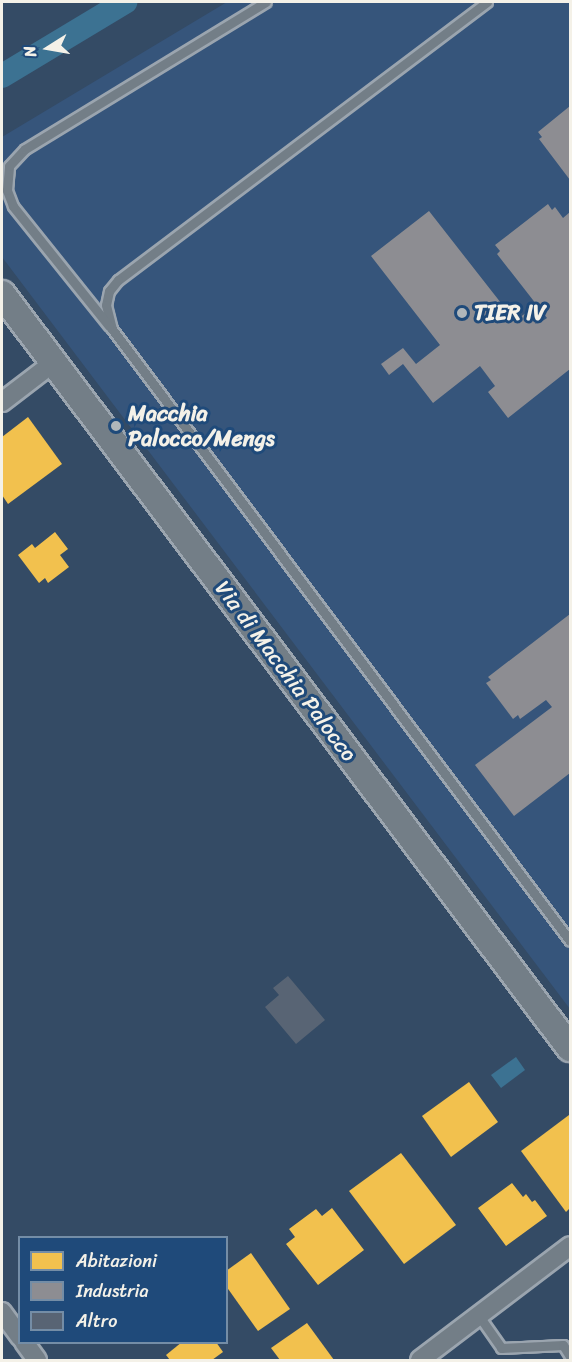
<!DOCTYPE html>
<html>
<head>
<meta charset="utf-8">
<style>
  body { margin:0 }
  #map { position:relative; width:572px; height:1362px; overflow:hidden; background:#344b65; font-family:Sriracha,sans-serif }
  div>[style] { position:absolute }
  .built>* { inset:0; background:#36557b }
  .water>* { inset:0; background:#3c7292 }
  .homes>* { inset:0; background:#f2c14e }
  .industry>* { inset:0; background:#8d8d92 }
  .canal>* { height:24px; margin:-12px; padding:0 12px; transform-origin:12px; border-radius:12px; background:#3c7292 }
  .building>* { inset:0; background:#586474 }
  .roads { filter:drop-shadow(2px 0 #9ba5af) drop-shadow(-2px 0 #9ba5af) drop-shadow(0 2px #9ba5af) drop-shadow(0 -2px #9ba5af) }
  .lane>* { height:9px; margin:-4.5px; padding:0 4.5px; transform-origin:4.5px; border-radius:4.5px; background:#737e87 }
  .street>* { height:18px; margin:-9px; padding:0 9px; transform-origin:9px; border-radius:9px; background:#737e87 }
  .secondary>* { height:26px; margin:-13px; padding:0 13px; transform-origin:13px; border-radius:13px; background:#737e87 }
  .dots>* { width:16px; height:16px; translate:-50% -50%; box-sizing:border-box; border:3px solid #1f4a7a; border-radius:50% }
  span { translate:-50% -50%; white-space:nowrap; text-align:center; line-height:1.15; -webkit-text-stroke:6px #1f4a7a; paint-order:stroke }
  .poi-label { font-size:22px; color:#f4f1e8; font-weight:700 }
  .left { translate:0 -50%; text-align:left }
  .street-label { font-size:22px; color:#f4f1e8 }
  .frame { position:absolute; inset:0; border:3px solid #f4f1e8; pointer-events:none }
  .legend { position:absolute; left:18px; top:1236px; width:210px; height:108px; box-sizing:border-box; background:#1f4a7a; border:2px solid #748da6; margin:0; padding:8px 10px; list-style:none; font-size:18px; color:#f4f1e8 }
  .legend li { display:flex; align-items:center; gap:12px; height:30px }
  .legend b { width:30px; border:2px solid #748da6 }
  .north { position:absolute; left:18px; top:18px; width:60px; height:60px; -webkit-text-stroke:4px #1f4a7a; paint-order:stroke; rotate:259deg; font-size:16px; font-weight:700; line-height:24px; text-align:center; color:#f4f1e8 }
  .north::after { content:''; display:block; margin:auto; width:21px; height:27px; background:#f4f1e8; clip-path:polygon(50% 0,100% 100%,50% 72%,0 100%) }
</style>
</head>
<body>
<div id="map">
  <div class="built">
    <i style="clip-path:polygon(227px 2px,570px 2px,570px 1009px,2px 257px,2px 137px)"></i>
  </div>
  <div class="water">
    <i style="clip-path:polygon(516px 1057px,525px 1070px,501px 1088px,491px 1075px)"></i>
  </div>
  <div class="homes">
    <i style="clip-path:polygon(28px 417px,62px 464px,8px 504px,2px 495px,2px 437px)"></i>
    <i style="clip-path:polygon(55px 532px,68px 549px,60px 555px,69px 567px,48px 583px,45px 578px,39px 583px,18px 555px,32px 544px,35px 548px)"></i>
    <i style="clip-path:polygon(469px 1082px,498px 1122px,451px 1157px,422px 1116px)"></i>
    <i style="clip-path:polygon(569px 1115px,570px 1208px,566px 1212px,521px 1151px)"></i>
    <i style="clip-path:polygon(401px 1153px,456px 1225px,404px 1264px,349px 1191px)"></i>
    <i style="clip-path:polygon(512px 1183px,523px 1197px,526px 1194px,532px 1202px,535px 1200px,547px 1216px,506px 1246px,478px 1208px)"></i>
    <i style="clip-path:polygon(332px 1208px,364px 1250px,318px 1285px,286px 1244px,295px 1237px,289px 1229px,316px 1209px,322px 1216px)"></i>
    <i style="clip-path:polygon(251px 1253px,290px 1309px,258px 1331px,226px 1286px,226px 1271px)"></i>
    <i style="clip-path:polygon(307px 1323px,334px 1360px,280px 1360px,271px 1348px)"></i>
    <i style="clip-path:polygon(182px 1342px,216px 1342px,223px 1352px,212px 1360px,170px 1360px,166px 1355px)"></i>
  </div>
  <div class="industry">
    <i style="clip-path:polygon(570px 106px,570px 180px,539px 139px,542px 137px,538px 132px)"></i>
    <i style="clip-path:polygon(548px 204px,552px 210px,555px 207px,563px 218px,570px 212px,570px 369px,508px 418px,488px 392px,495px 386px,480px 366px,433px 403px,403px 364px,389px 375px,381px 364px,403px 348px,416px 364px,440px 345px,371px 256px,429px 211px,515px 321px,531px 309px,541px 322px,547px 318px,497px 254px,500px 251px,495px 245px)"></i>
    <i style="clip-path:polygon(570px 614px,570px 773px,514px 816px,475px 765px,552px 707px,546px 700px,520px 719px,518px 715px,513px 719px,486px 683px,491px 680px,488px 677px)"></i>
  </div>
  <div class="canal">
    <i style="left:2px;top:76px;width:144px;rotate:-31deg"></i>
  </div>
  <div class="building">
    <i style="clip-path:polygon(288px 976px,325px 1020px,296px 1044px,265px 1007px,279px 995px,273px 988px)"></i>
  </div>
  <div class="roads">
    <div class="lane">
      <i style="left:487px;top:2px;width:462px;rotate:143deg"></i>
      <i style="left:118px;top:280px;width:14px;rotate:129deg"></i>
      <i style="left:109px;top:291px;width:14px;rotate:102deg"></i>
      <i style="left:106px;top:305px;width:25px;rotate:76deg"></i>
      <i style="left:112px;top:329px;width:764px;rotate:53.19deg"></i>
      <i style="left:109px;top:326px;width:154px;rotate:-128.7deg"></i>
      <i style="left:13px;top:206px;width:17px;rotate:-111deg"></i>
      <i style="left:7px;top:190px;width:24px;rotate:-85deg"></i>
      <i style="left:9px;top:166px;width:23px;rotate:-47deg"></i>
      <i style="left:25px;top:149px;width:282px;rotate:-31.4deg"></i>
      <i style="left:479px;top:1316px;width:39px;rotate:55deg"></i>
      <i style="left:501px;top:1348px;width:62px;rotate:-2.8deg"></i>
      <i style="left:563px;top:1345px;width:13px;rotate:58deg"></i>
    </div>
    <div class="street">
      <i style="left:2px;top:402px;width:64px;rotate:-37.4deg"></i>
      <i style="left:2px;top:1312px;width:31px;rotate:54deg"></i>
      <i style="left:24px;top:1342px;width:22px;rotate:54deg"></i>
      <i style="left:420px;top:1360px;width:188px;rotate:-37.2deg"></i>
    </div>
    <div class="secondary">
      <i style="left:2px;top:294px;width:944px;rotate:53.01deg"></i>
    </div>
  </div>
  <div class="dots">
    <i style="left:462px;top:313px;background:#b1b7ba"></i>
    <i style="left:116px;top:426px;background:#b1b7ba"></i>
  </div>
  <div class="poi-label">
    <span class="left" style="left:474px;top:313px">TIER IV</span>
    <span class="left" style="left:128px;top:426px">Macchia<br>Palocco/Mengs</span>
  </div>
  <div class="street-label">
    <span style="left:286px;top:671px;rotate:53deg">Via di Macchia Palocco</span>
  </div>
  <div class="frame"></div>
  <ul class="legend">
  <li><b style="height:16px;background:#f2c14e"></b>Abitazioni</li>
  <li><b style="height:16px;background:#8d8d92"></b>Industria</li>
  <li><b style="height:16px;background:#586474"></b>Altro</li>
  </ul>
  <div class="north">N</div>
</div>
</body>
</html>
